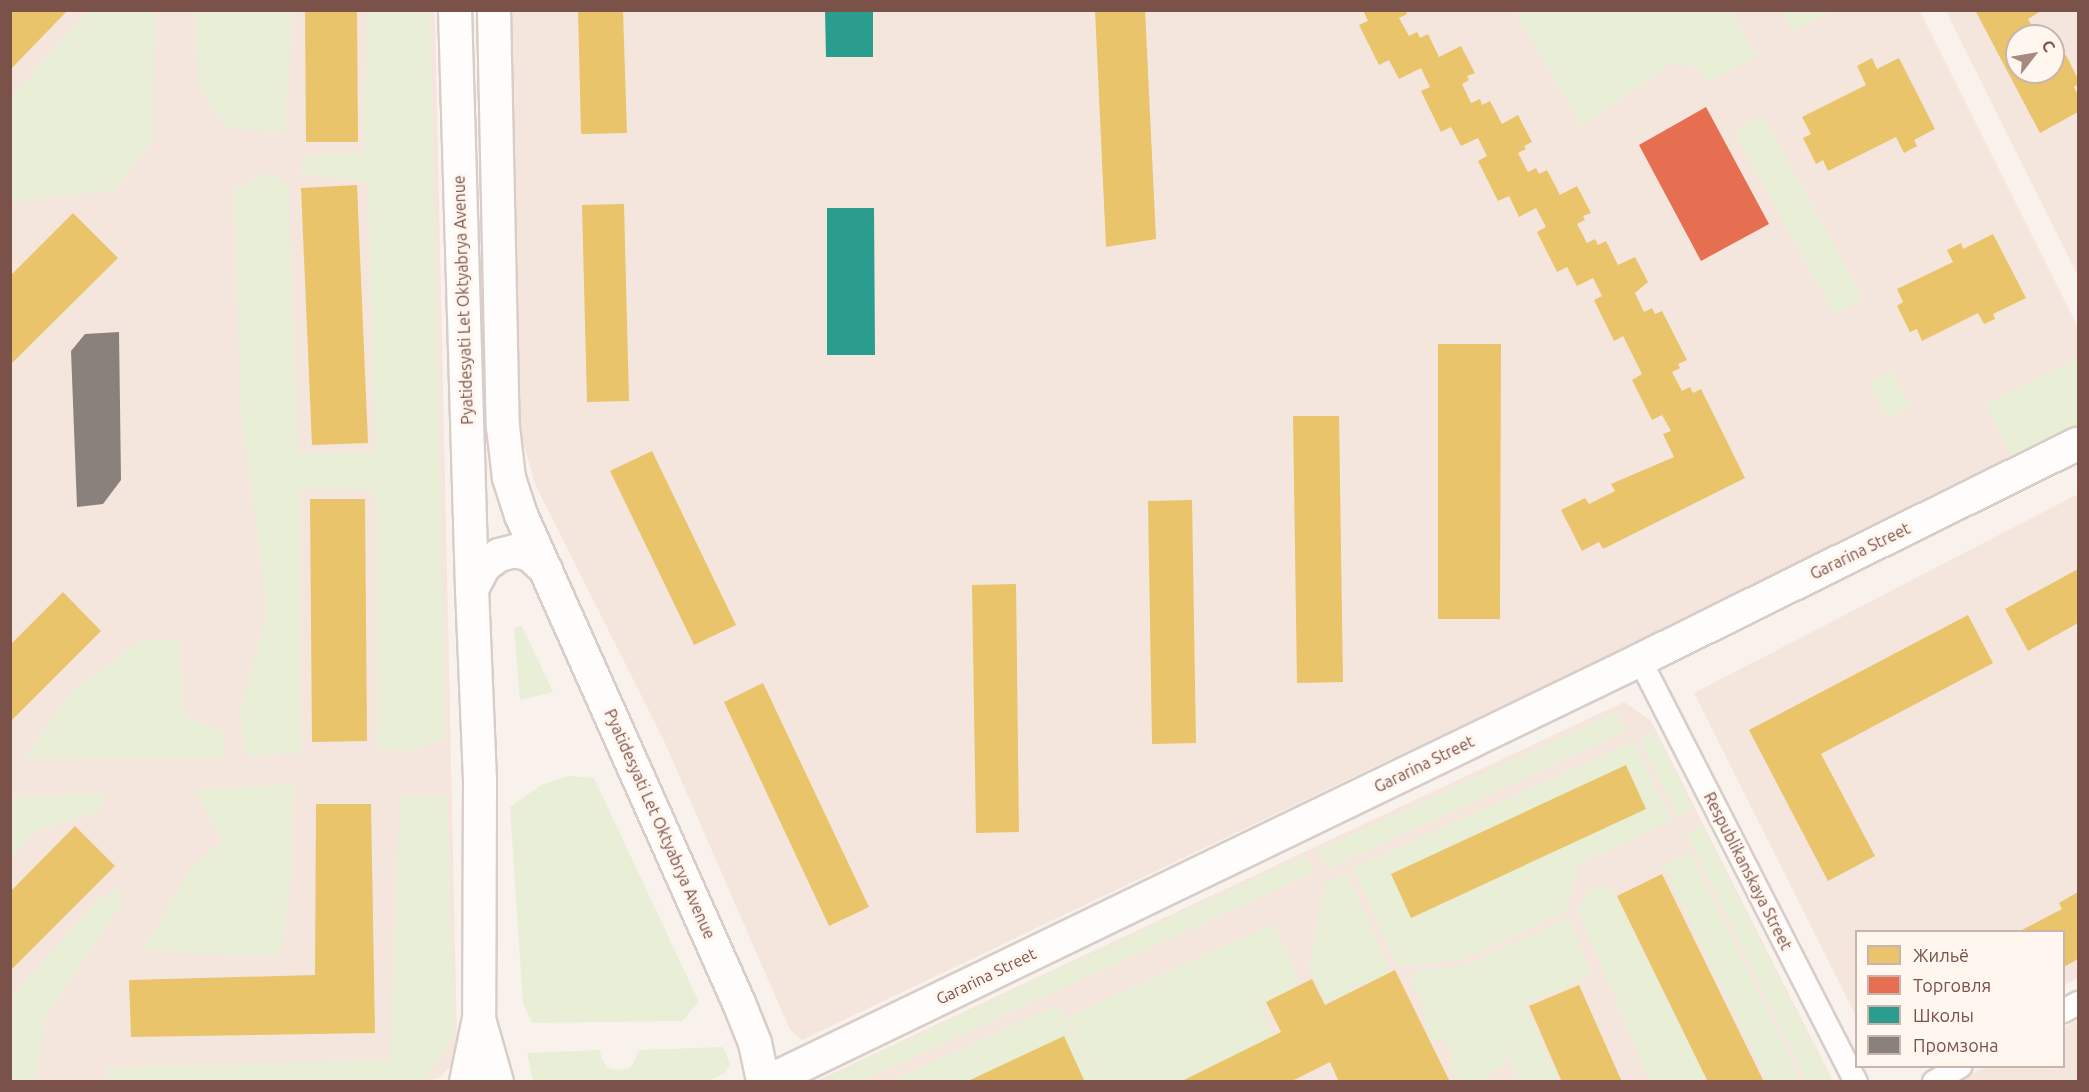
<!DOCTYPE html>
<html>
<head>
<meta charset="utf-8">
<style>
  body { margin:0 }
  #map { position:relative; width:2089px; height:1092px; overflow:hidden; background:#f9f2ec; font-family:Ubuntu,sans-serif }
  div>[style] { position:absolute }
  .residential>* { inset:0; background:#f4e6dc }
  .green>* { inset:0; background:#e8efd6 }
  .homes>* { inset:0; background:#e9c46a }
  .shops>* { inset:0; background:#e76f51 }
  .schools>* { inset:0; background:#2a9d8f }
  .industry>* { inset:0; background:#8a817c }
  .roads { filter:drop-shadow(2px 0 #d8cdc8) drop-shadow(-2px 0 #d8cdc8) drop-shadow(0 2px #d8cdc8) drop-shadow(0 -2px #d8cdc8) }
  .minor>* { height:22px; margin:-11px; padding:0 11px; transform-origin:11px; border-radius:11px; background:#fefdfc }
  .secondary>* { height:32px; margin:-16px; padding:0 16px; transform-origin:16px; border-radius:16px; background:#fefdfc }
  span { translate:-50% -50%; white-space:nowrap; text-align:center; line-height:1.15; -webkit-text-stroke:6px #fff6ef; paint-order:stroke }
  .street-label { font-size:16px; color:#7a5249 }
  .frame { position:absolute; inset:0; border:12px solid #7a5249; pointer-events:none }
  .legend { position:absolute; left:1855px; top:930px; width:210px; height:138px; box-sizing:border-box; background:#fff6ef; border:2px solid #cab4ad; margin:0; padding:8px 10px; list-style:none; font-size:18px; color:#7a5249 }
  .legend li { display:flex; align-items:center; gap:12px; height:30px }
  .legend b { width:30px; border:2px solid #cab4ad }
  .north { position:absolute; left:2005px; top:24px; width:60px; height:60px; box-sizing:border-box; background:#fff6ef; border:2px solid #cab4ad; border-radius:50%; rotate:59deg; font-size:16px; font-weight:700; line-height:24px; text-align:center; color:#7a5249 }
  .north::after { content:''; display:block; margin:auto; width:21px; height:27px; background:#a68a82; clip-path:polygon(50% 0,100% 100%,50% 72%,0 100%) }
</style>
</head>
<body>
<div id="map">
  <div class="residential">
    <i style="clip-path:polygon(10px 11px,435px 11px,457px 1042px,450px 1067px,440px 1077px,429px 1081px,11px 1081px)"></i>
    <i style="clip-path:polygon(511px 11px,1920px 11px,2078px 327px,2078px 431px,802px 1040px,790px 1030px,665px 743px,535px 484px,521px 434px)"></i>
    <i style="clip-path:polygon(evenodd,1946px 11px,2078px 11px,2078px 276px,1946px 11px,2017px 36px,2053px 36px,2053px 72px,2017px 72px,2017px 36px)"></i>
    <i style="clip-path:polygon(2078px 494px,2078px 978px,2064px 985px,2064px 932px,1856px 932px,1856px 1016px,1694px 693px)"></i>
    <i style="clip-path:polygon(1624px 702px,1651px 721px,1833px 1081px,814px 1082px)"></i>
    <i style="clip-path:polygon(2078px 1020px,2078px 1081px,1956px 1082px,1986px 1067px,2064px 1066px,2064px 1028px)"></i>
  </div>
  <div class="green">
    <i style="clip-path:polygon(89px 10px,155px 11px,152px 140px,115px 190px,11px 202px,11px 98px)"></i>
    <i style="clip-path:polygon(1688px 10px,1691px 14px,1697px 11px,1731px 11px,1757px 57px,1708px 81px,1697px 67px,1672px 63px,1582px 126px,1515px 11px)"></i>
    <i style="clip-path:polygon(1785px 10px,1831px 10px,1831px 11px,1793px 31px,1782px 12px)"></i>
    <i style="clip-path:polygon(196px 11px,292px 11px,285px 131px,228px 129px,199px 87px)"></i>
    <i style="clip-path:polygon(367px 11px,430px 11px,445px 739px,402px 753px,377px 746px,377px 501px,369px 490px,299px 488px,301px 753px,246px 756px,240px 713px,268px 610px,241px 411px,234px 189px,272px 172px,288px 186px,298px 454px,375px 452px,368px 182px,300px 174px,304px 156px,364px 153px)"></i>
    <i style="clip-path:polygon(1763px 116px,1863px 299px,1834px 314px,1735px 132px)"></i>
    <i style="clip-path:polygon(2078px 358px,2078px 426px,2012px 458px,1986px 404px)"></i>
    <i style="clip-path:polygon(1891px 370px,1912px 407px,1889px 419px,1869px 383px)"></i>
    <i style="clip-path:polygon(522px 626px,553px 692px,520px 700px,514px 628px)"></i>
    <i style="clip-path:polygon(179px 639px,183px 715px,225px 734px,224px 757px,24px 759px,76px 687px,141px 641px)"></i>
    <i style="clip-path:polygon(1617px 712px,1626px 731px,1327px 869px,1319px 850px)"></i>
    <i style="clip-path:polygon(1654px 732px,1693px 809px,1678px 817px,1640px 740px)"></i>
    <i style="clip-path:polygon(1634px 742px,1671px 821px,1579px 864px,1565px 912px,1462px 960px,1398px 967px,1353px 868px)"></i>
    <i style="clip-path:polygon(569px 776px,594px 778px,699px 1002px,682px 1021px,532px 1023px,523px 1004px,510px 807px,541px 785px)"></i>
    <i style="clip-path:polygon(293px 784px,292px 870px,280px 955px,203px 954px,144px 949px,193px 865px,223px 841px,195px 790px)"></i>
    <i style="clip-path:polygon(107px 793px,100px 811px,34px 832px,11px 858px,11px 798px)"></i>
    <i style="clip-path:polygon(447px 795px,454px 1037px,424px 1081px,107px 1081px,106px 1068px,390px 1060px,400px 797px)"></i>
    <i style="clip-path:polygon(1702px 826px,1831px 1081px,1807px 1081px,1687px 834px)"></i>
    <i style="clip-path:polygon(1690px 852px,1801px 1081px,1767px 1081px,1662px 866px)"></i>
    <i style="clip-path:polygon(1306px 855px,1314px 872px,861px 1081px,832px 1081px,829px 1076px)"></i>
    <i style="clip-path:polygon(1346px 873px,1390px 971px,1326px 1003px,1309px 967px,1326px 882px)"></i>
    <i style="clip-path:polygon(1611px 887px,1707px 1081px,1650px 1081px,1578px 910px,1592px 888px)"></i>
    <i style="clip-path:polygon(122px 889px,120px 907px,45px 1018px,35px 1081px,11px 1081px,11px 999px,98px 899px)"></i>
    <i style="clip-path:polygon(1569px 918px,1592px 976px,1525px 1005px,1560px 1081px,1518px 1081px,1506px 1053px,1502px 1054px,1505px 1064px,1479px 1081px,1469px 1081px,1451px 1072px,1451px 1047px,1442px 1040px,1430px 1039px,1420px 996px,1411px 982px,1419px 970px,1465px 966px)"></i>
    <i style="clip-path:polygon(1274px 924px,1300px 983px,1259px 1006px,1274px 1036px,1183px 1081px,1095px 1081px,1067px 1017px)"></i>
    <i style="clip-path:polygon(1059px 1005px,1093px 1081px,888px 1082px)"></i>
    <i style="clip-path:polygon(723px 1047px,730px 1064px,725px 1073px,706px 1082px,533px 1081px,527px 1053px,600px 1050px,602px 1060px,608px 1068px,617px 1070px,629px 1068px,633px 1064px,639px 1050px)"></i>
  </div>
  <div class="homes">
    <i style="clip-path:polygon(10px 10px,68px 10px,10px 70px)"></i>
    <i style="clip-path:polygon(305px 10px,357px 10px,358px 142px,306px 142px)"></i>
    <i style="clip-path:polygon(578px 10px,623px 10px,627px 133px,581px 134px)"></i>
    <i style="clip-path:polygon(1095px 10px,1145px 10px,1156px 239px,1106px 247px)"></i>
    <i style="clip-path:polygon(1363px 10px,1406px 10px,1407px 14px,1399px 18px,1409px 36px,1417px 32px,1420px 38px,1428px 34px,1439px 57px,1461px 46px,1475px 73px,1467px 76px,1469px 80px,1462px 84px,1471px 103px,1480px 99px,1482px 105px,1490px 101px,1502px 124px,1518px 115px,1532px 142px,1524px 146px,1526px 149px,1518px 153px,1528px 172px,1536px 168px,1539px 174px,1547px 170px,1560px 195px,1577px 186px,1591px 213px,1583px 216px,1585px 220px,1577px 224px,1587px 243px,1595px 239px,1598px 245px,1606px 241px,1618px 265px,1635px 257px,1648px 282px,1635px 293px,1644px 312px,1652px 308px,1655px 314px,1662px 311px,1687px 360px,1678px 364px,1680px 368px,1672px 372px,1682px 391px,1690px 387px,1693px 393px,1701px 389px,1745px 478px,1603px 549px,1599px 542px,1582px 551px,1561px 510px,1585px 498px,1589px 504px,1615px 491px,1611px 484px,1674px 457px,1663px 434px,1671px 431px,1662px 415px,1652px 420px,1632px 380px,1642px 374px,1623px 336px,1614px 341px,1594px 300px,1602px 296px,1593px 278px,1577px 286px,1567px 267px,1557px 272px,1537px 232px,1546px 227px,1536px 208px,1519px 217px,1509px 196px,1498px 201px,1478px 161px,1487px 156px,1478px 138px,1461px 146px,1451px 127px,1441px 132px,1421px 91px,1430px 87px,1421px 68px,1399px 79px,1389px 60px,1379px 65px,1359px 25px,1368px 21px)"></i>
    <i style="clip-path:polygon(1975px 10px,2043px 10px,2028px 19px,2037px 36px,2017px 36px,2017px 72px,2053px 72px,2053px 47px,2059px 59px,2066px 55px,2078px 79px,2078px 84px,2074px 87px,2078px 95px,2078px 112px,2040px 133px)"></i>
    <i style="clip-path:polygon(1872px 58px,1877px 69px,1899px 58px,1935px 129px,1914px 140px,1917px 146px,1904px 153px,1896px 137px,1828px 171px,1823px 160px,1816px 164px,1803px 138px,1811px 134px,1802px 117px,1866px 85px,1857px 66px)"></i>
    <i style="clip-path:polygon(357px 185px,368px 443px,312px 445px,301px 188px)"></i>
    <i style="clip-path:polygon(624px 204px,629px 401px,587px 402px,582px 205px)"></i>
    <i style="clip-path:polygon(73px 213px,118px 258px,10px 365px,10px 276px)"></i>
    <i style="clip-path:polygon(1993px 234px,2026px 298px,1993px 314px,1995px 319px,1984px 324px,1978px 313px,1922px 341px,1917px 329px,1910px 332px,1897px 306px,1903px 302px,1897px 289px,1953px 262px,1947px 250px,1961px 243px,1963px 249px)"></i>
    <i style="clip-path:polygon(1438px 344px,1501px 344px,1500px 619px,1438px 619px)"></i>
    <i style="clip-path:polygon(1293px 416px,1339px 416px,1343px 682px,1297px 683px)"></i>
    <i style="clip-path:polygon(652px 451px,736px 625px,694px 645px,610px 471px)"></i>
    <i style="clip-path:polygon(310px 499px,365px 499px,367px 741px,312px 742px)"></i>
    <i style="clip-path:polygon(1192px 500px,1196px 743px,1152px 744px,1148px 501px)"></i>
    <i style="clip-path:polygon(2078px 569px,2078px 623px,2028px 651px,2005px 609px)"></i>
    <i style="clip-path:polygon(1016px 584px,1019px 832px,976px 833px,972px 585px)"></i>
    <i style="clip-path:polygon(63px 592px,101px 631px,10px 722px,10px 645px)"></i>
    <i style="clip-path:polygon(1968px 615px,1993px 663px,1821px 754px,1875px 856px,1828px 881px,1749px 730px)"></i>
    <i style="clip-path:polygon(763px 683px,869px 907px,829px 926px,724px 702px)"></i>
    <i style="clip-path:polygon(1626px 765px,1646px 809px,1411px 918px,1391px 874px)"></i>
    <i style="clip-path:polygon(316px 804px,371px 804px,375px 1033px,131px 1037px,129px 980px,315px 975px)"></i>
    <i style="clip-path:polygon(75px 826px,115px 866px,10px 971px,10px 892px)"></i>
    <i style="clip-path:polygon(1662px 874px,1764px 1082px,1708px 1082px,1617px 896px)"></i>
    <i style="clip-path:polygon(2078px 892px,2078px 959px,2064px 967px,2064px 932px,2018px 932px,2062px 909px,2059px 903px)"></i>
    <i style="clip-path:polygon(1395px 970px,1450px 1082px,1339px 1082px,1330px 1062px,1290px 1082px,1180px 1082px,1281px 1032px,1266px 1002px,1312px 979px,1325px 1005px)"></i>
    <i style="clip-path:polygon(1579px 985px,1622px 1082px,1562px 1082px,1529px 1006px)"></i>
    <i style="clip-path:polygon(1064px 1036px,1084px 1080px,1081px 1082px,966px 1082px)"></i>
  </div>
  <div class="shops">
    <i style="clip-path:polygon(1706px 107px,1769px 224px,1701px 261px,1639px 145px)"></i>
  </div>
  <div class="schools">
    <i style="clip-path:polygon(825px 10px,873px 10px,873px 57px,826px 57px)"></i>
    <i style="clip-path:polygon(827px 208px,874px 208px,875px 355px,827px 355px)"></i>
  </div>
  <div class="industry">
    <i style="clip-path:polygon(119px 332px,121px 480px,103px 504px,77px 507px,71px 351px,85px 334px)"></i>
  </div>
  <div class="roads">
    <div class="minor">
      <i style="left:1640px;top:660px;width:474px;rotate:62.9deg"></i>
      <i style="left:2064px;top:1011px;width:16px;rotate:-30deg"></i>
      <i style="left:1934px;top:1082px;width:31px;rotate:-31deg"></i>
    </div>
    <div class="secondary">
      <i style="left:455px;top:10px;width:579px;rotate:88.32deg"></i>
      <i style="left:472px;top:589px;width:192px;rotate:87.6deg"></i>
      <i style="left:480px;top:781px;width:238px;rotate:90.2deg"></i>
      <i style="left:479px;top:1019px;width:66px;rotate:74.1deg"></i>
      <i style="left:494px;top:10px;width:417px;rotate:88.8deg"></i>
      <i style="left:503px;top:427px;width:51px;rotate:83.3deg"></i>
      <i style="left:509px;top:478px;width:39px;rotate:72deg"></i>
      <i style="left:521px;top:515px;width:534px;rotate:65.93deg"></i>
      <i style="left:739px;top:1003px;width:43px;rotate:68.2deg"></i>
      <i style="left:755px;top:1043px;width:40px;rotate:78deg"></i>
      <i style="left:472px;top:589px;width:26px;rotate:-62deg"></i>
      <i style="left:484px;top:566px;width:19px;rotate:-36deg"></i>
      <i style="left:499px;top:555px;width:16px;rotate:-14deg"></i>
      <i style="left:515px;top:551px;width:16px;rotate:15deg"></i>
      <i style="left:530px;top:555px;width:22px;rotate:43deg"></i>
      <i style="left:466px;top:1082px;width:60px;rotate:-78.5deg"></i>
      <i style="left:767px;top:1082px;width:970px;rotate:-25.8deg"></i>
      <i style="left:1640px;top:660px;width:488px;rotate:-26.3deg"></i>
    </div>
  </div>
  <div class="street-label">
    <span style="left:463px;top:300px;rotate:-92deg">Pyatidesyati Let Oktyabrya Avenue</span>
    <span style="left:1860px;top:551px;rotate:-26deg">Gararina Street</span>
    <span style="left:1424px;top:764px;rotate:-26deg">Gararina Street</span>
    <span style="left:660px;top:824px;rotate:66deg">Pyatidesyati Let Oktyabrya Avenue</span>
    <span style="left:1748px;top:871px;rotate:63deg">Respublikanskaya Street</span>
    <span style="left:986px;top:976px;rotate:-26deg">Gararina Street</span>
  </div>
  <div class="frame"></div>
  <ul class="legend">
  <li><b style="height:16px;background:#e9c46a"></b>Жильё</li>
  <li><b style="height:16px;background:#e76f51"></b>Торговля</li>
  <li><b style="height:16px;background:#2a9d8f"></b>Школы</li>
  <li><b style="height:16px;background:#8a817c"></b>Промзона</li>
  </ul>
  <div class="north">С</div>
</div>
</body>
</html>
